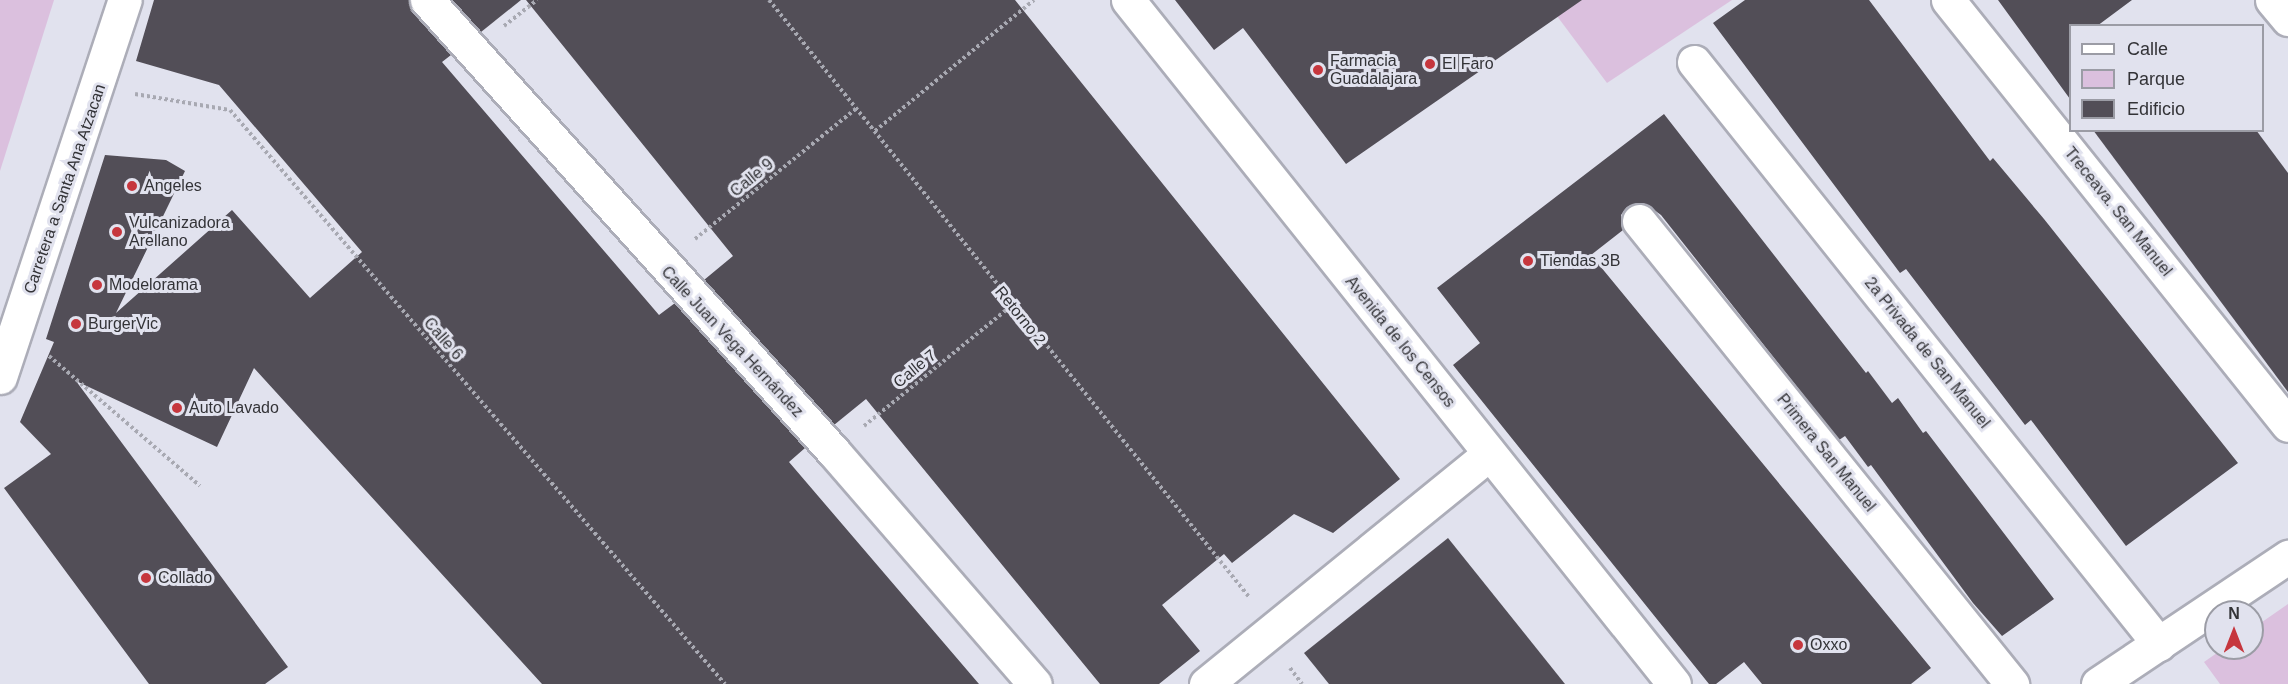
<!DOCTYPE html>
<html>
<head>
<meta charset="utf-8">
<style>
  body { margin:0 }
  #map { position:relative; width:2288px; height:684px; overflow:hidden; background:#e1e2ee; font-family:Helvetica,sans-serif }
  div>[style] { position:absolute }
  .green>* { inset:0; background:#dbc0de }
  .building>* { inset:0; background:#524e57 }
  .path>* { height:4px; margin-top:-2px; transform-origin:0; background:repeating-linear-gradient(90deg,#a8a9b2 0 3px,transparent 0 6px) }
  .roads { filter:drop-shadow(2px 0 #acadb8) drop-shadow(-2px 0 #acadb8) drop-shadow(0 2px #acadb8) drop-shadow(0 -2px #acadb8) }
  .street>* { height:33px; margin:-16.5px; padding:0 16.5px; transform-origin:16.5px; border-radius:16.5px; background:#fff }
  .secondary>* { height:33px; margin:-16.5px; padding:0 16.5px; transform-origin:16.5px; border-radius:16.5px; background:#fff }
  .dots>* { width:16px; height:16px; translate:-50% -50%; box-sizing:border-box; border:3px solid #e1e2ee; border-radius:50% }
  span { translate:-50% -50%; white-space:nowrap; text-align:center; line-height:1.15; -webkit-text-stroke:6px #e1e2ee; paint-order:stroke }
  .poi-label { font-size:16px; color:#333337 }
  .left { translate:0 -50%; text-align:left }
  .street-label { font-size:16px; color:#333337 }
  .legend { position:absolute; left:2069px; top:24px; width:195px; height:108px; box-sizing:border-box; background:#e1e2ee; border:2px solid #9b9ca5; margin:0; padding:8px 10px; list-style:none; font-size:18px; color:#333337 }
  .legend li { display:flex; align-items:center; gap:12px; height:30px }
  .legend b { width:30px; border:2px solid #9b9ca5 }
  .north { position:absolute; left:2204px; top:600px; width:60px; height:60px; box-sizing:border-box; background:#e1e2ee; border:2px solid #9b9ca5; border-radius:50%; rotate:0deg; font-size:16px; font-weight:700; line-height:24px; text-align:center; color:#333337 }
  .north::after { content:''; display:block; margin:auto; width:21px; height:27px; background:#c6363d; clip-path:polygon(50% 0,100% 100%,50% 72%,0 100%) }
</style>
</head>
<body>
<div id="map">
  <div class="green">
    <i style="clip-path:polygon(0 0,54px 0,0 171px)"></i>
    <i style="clip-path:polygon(1545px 0,1732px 0,1607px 83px)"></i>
    <i style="clip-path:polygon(2288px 604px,2288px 684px,2220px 684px,2204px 662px,2224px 648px,2252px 648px,2252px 629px)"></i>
  </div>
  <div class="building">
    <i style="clip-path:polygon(154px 0,409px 0,413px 13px,451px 55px,442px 62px,659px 315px,675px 303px,805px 448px,789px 462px,979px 684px,542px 684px,254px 368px,217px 447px,76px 381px,288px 667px,265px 684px,149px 684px,4px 488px,51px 454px,20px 422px,54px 342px,46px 339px,105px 155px,166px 160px,185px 171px,116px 313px,232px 210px,310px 298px,362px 252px,219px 85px,136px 61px)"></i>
    <i style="clip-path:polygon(452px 0,521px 0,481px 32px)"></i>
    <i style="clip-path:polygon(526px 0,1015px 0,1400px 479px,1333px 533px,1294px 514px,1232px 563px,1224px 554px,1162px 605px,1200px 651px,1159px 684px,1100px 684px,866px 399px,834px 425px,704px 280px,733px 256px)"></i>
    <i style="clip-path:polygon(1175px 0,1582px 0,1346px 164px,1243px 28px,1214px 50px)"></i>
    <i style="clip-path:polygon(1745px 0,1869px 0,1990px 161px,1993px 158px,2044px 219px,2238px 463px,2126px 546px,2031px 420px,2025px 425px,1906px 269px,1900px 273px,1713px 23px)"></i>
    <i style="clip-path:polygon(1998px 0,2132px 0,2097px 26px,2070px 26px,2070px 99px)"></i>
    <i style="clip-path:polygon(1664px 114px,1866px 373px,1868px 371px,1892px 403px,1898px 398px,1923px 433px,1926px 431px,2054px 599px,2002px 636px,1973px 603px,1871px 465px,1868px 467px,1845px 436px,1839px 440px,1661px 215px,1646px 204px,1627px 207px,1621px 215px,1623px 230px,1591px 255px,1931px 668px,1911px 684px,1762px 684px,1744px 662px,1716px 684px,1709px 684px,1453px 365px,1480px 343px,1437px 288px)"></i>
    <i style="clip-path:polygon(2093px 130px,2256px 130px,2288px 173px,2288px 392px)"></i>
    <i style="clip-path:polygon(1448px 538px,1565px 684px,1329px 684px,1304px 653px)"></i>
  </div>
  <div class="path">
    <i style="left:769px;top:0;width:767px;rotate:51.19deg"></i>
    <i style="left:504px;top:26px;width:42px;rotate:-38.2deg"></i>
    <i style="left:135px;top:94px;width:96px;rotate:9.6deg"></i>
    <i style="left:230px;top:110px;width:758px;rotate:49.23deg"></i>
    <i style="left:875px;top:131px;width:206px;rotate:-39.5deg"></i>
    <i style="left:695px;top:239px;width:208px;rotate:-39deg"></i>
    <i style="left:49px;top:356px;width:199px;rotate:40.7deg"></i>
    <i style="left:864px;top:426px;width:190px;rotate:-39.2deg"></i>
    <i style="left:1290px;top:668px;width:20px;rotate:53deg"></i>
  </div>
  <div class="roads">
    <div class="street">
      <i style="left:427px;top:0;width:607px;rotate:48.01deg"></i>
      <i style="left:833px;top:451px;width:308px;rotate:49.1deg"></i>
      <i style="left:1948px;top:0;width:544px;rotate:51.34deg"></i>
      <i style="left:2272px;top:0;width:25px;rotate:50deg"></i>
      <i style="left:1694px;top:62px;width:745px;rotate:51.38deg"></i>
      <i style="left:1639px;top:221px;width:595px;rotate:51.14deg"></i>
      <i style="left:1206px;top:684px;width:365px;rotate:-39.1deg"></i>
      <i style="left:2098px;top:684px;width:229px;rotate:-33.8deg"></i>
    </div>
    <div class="secondary">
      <i style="left:1128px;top:0;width:875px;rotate:51.4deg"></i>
      <i style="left:0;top:377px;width:397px;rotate:-71.7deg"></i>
    </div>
  </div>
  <div class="dots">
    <i style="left:1430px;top:64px;background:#c6363d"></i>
    <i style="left:1318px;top:70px;background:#c6363d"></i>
    <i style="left:132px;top:186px;background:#c6363d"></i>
    <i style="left:117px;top:232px;background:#c6363d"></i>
    <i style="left:1528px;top:261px;background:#c6363d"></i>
    <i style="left:97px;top:285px;background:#c6363d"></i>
    <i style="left:76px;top:324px;background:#c6363d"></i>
    <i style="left:177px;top:408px;background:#c6363d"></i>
    <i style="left:146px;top:578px;background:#c6363d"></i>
    <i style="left:1798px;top:645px;background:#c6363d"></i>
  </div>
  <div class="poi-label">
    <span class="left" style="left:1330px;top:70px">Farmacia<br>Guadalajara</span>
    <span class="left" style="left:1442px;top:64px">El Faro</span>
    <span class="left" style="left:144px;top:186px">Angeles</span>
    <span class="left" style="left:129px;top:232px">Vulcanizadora<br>Arellano</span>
    <span class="left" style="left:1540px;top:261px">Tiendas 3B</span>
    <span class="left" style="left:109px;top:285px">Modelorama</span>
    <span class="left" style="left:88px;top:324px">BurgerVic</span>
    <span class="left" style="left:189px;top:408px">Auto Lavado</span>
    <span class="left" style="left:158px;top:578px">Collado</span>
    <span class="left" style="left:1810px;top:645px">Oxxo</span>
  </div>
  <div class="street-label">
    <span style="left:752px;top:178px;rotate:-39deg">Calle 9</span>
    <span style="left:65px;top:189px;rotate:-71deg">Carretera a Santa Ana Atzacan</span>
    <span style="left:2118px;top:212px;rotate:51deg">Treceava. San Manuel</span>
    <span style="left:1020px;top:316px;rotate:51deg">Retorno 2</span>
    <span style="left:443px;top:339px;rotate:49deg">Calle 6</span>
    <span style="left:732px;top:342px;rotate:47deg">Calle Juan Vega Hernández</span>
    <span style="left:1400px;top:342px;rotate:51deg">Avenida de los Censos</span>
    <span style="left:1927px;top:353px;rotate:51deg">2a Privada de San Manuel</span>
    <span style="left:915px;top:369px;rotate:-39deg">Calle 7</span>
    <span style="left:1826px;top:453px;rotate:51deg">Primera San Manuel</span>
  </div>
  <ul class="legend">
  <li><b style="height:8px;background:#fff"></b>Calle</li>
  <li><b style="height:16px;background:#dbc0de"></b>Parque</li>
  <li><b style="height:16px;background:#524e57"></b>Edificio</li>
  </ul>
  <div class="north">N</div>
</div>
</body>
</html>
